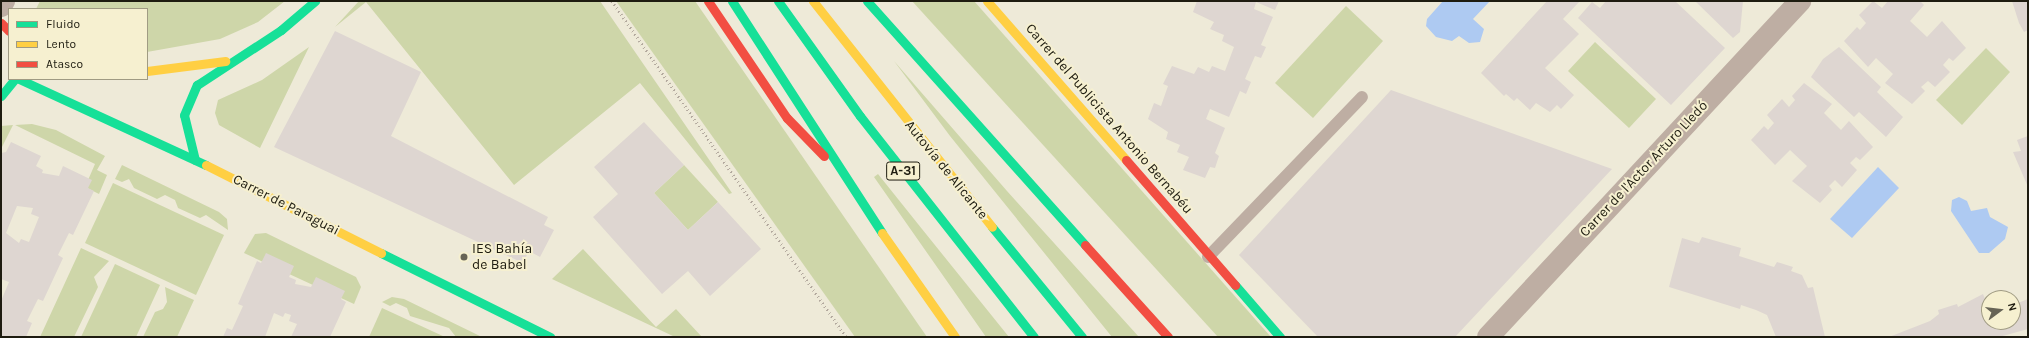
<!DOCTYPE html>
<html>
<head>
<meta charset="utf-8">
<style>
  body { margin:0 }
  #map { position:relative; width:2029px; height:338px; overflow:hidden; background:#eeead8; font-family:Karla,sans-serif }
  div>[style] { position:absolute }
  .green>* { inset:0; background:#ced6a9 }
  .water>* { inset:0; background:#aecaf2 }
  .building>* { inset:0; background:#ded6d1 }
  .path>* { height:2.5px; margin-top:-1.25px; transform-origin:0; background:repeating-linear-gradient(90deg,#b3a99e 0 1px,transparent 0 4px) }
  .lane>* { height:12px; margin:-6px; padding:0 6px; transform-origin:6px; border-radius:6px; background:#beaea3 }
  .street>* { height:22px; margin:-11px; padding:0 11px; transform-origin:11px; border-radius:11px; background:#beaea3 }
  .fast>* { height:9px; margin:-4.5px; padding:0 4.5px; transform-origin:4.5px; border-radius:4.5px; background:#16e098 }
  .slow>* { height:9px; margin:-4.5px; padding:0 4.5px; transform-origin:4.5px; border-radius:4.5px; background:#ffcf43 }
  .jam>* { height:9px; margin:-4.5px; padding:0 4.5px; transform-origin:4.5px; border-radius:4.5px; background:#f24e42 }
  .dots>* { width:11px; height:11px; translate:-50% -50%; box-sizing:border-box; border:2px solid #f6f0d0; border-radius:50% }
  span { translate:-50% -50%; white-space:nowrap; text-align:center; line-height:1.15; -webkit-text-stroke:4px #f6f0d0; paint-order:stroke }
  .shield-label span { padding:1px 3px; background:#f6f0d0; border:1px solid; border-radius:3px; -webkit-text-stroke-width:0 }
  .shield-label { font-size:13px; color:#1e1c10; font-weight:700 }
  .street-label { font-size:14px; color:#1e1c10 }
  .poi-label { font-size:14px; color:#1e1c10 }
  .left { translate:0 -50%; text-align:left }
  .frame { position:absolute; inset:0; border:2px solid #1e1c10; pointer-events:none }
  .legend { position:absolute; left:8px; top:8px; width:140px; height:72px; box-sizing:border-box; background:#f6f0d0; border:1px solid #a09b83; margin:0; padding:5px 7px; list-style:none; font-size:12px; color:#1e1c10 }
  .legend li { display:flex; align-items:center; gap:8px; height:20px }
  .legend b { width:20px; border:1px solid #a09b83 }
  .north { position:absolute; left:1981px; top:290px; width:40px; height:40px; box-sizing:border-box; background:#f6f0d0; border:1px solid #a09b83; border-radius:50%; rotate:75deg; font-size:11px; font-weight:700; line-height:16px; text-align:center; color:#1e1c10 }
  .north::after { content:''; display:block; margin:auto; width:14px; height:18px; background:#676456; clip-path:polygon(50% 0,100% 100%,50% 72%,0 100%) }
</style>
</head>
<body>
<div id="map">
  <div class="green">
    <i style="clip-path:polygon(40px 1px,285px 1px,258px 22px,220px 39px,147px 52px,147px 9px,36px 9px)"></i>
    <i style="clip-path:polygon(359px 1px,600px 1px,732px 193px,729px 194px,640px 83px,514px 185px,366px 2px,335px 27px)"></i>
    <i style="clip-path:polygon(616px 1px,695px 1px,927px 337px,855px 337px)"></i>
    <i style="clip-path:polygon(912px 1px,974px 1px,1271px 337px,1218px 337px)"></i>
    <i style="clip-path:polygon(1346px 6px,1383px 41px,1313px 118px,1275px 83px)"></i>
    <i style="clip-path:polygon(1595px 42px,1656px 99px,1629px 128px,1568px 71px)"></i>
    <i style="clip-path:polygon(309px 47px,260px 148px,219px 125px,215px 113px,218px 100px,262px 80px)"></i>
    <i style="clip-path:polygon(1986px 48px,2010px 72px,1962px 125px,1936px 100px)"></i>
    <i style="clip-path:polygon(894px 61px,1007px 191px,1139px 337px,1112px 337px,950px 136px)"></i>
    <i style="clip-path:polygon(32px 124px,56px 130px,105px 156px,97px 170px,107px 175px,99px 194px,85px 187px,95px 164px,15px 125px)"></i>
    <i style="clip-path:polygon(13px 125px,1px 149px,1px 126px)"></i>
    <i style="clip-path:polygon(122px 165px,219px 212px,227px 219px,228px 230px,206px 215px,200px 218px,178px 208px,175px 200px,165px 195px,157px 199px,134px 188px,129px 179px,122px 182px,115px 179px)"></i>
    <i style="clip-path:polygon(684px 165px,718px 202px,688px 230px,654px 193px)"></i>
    <i style="clip-path:polygon(878px 174px,922px 229px,1009px 337px,986px 337px,874px 177px)"></i>
    <i style="clip-path:polygon(113px 183px,224px 235px,196px 295px,85px 243px)"></i>
    <i style="clip-path:polygon(266px 233px,356px 277px,361px 287px,354px 304px,244px 253px,255px 234px)"></i>
    <i style="clip-path:polygon(81px 248px,109px 261px,94px 277px,98px 287px,74px 337px,40px 337px)"></i>
    <i style="clip-path:polygon(583px 249px,656px 327px,676px 309px,702px 337px,675px 337px,552px 279px)"></i>
    <i style="clip-path:polygon(115px 264px,160px 285px,136px 337px,81px 337px)"></i>
    <i style="clip-path:polygon(165px 287px,194px 300px,177px 337px,143px 337px,155px 312px,163px 309px,167px 302px)"></i>
    <i style="clip-path:polygon(392px 297px,404px 299px,482px 337px,456px 337px,449px 328px,410px 316px,407px 308px,396px 303px,390px 306px,382px 302px)"></i>
    <i style="clip-path:polygon(382px 308px,445px 337px,369px 337px)"></i>
  </div>
  <div class="water">
    <i style="clip-path:polygon(1443px 1px,1490px 1px,1473px 19px,1484px 29px,1480px 42px,1469px 43px,1459px 36px,1452px 41px,1436px 37px,1426px 26px,1427px 19px)"></i>
    <i style="clip-path:polygon(1878px 167px,1899px 188px,1852px 238px,1830px 219px)"></i>
    <i style="clip-path:polygon(1959px 197px,1967px 201px,1971px 211px,1987px 208px,1990px 217px,2008px 227px,2005px 239px,1989px 253px,1979px 253px,1951px 211px,1952px 200px)"></i>
  </div>
  <div class="building">
    <i style="clip-path:polygon(1197px 1px,1279px 1px,1275px 10px,1256px 2px,1254px 9px,1273px 17px,1261px 45px,1266px 47px,1261px 58px,1255px 56px,1245px 79px,1251px 82px,1246px 94px,1240px 91px,1229px 117px,1210px 109px,1206px 119px,1225px 128px,1215px 153px,1219px 156px,1215px 168px,1210px 167px,1205px 178px,1183px 170px,1189px 157px,1177px 152px,1180px 145px,1166px 139px,1168px 132px,1148px 119px,1154px 103px,1161px 106px,1168px 86px,1163px 84px,1172px 66px,1194px 74px,1198px 67px,1209px 72px,1212px 66px,1225px 71px,1234px 47px,1222px 41px,1224px 35px,1210px 29px,1214px 22px,1193px 12px)"></i>
    <i style="clip-path:polygon(1547px 1px,1580px 1px,1563px 19px,1579px 34px,1545px 68px,1574px 95px,1561px 109px,1557px 105px,1550px 112px,1536px 103px,1530px 110px,1517px 98px,1514px 101px,1506px 94px,1504px 96px,1481px 73px)"></i>
    <i style="clip-path:polygon(1606px 1px,1675px 1px,1725px 48px,1671px 105px,1578px 18px,1592px 2px,1600px 8px)"></i>
    <i style="clip-path:polygon(1695px 1px,1743px 1px,1740px 32px,1733px 38px)"></i>
    <i style="clip-path:polygon(1873px 1px,1882px 8px,1888px 1px,1920px 1px,1924px 5px,1910px 21px,1927px 37px,1942px 21px,1966px 48px,1953px 61px,1949px 58px,1943px 65px,1950px 72px,1935px 87px,1928px 81px,1921px 87px,1925px 91px,1912px 104px,1885px 83px,1893px 74px,1876px 58px,1868px 67px,1844px 41px,1857px 27px,1860px 30px,1866px 23px,1859px 15px)"></i>
    <i style="clip-path:polygon(2012px 1px,2028px 1px,2028px 30px,2024px 32px,2019px 23px)"></i>
    <i style="clip-path:polygon(335px 31px,421px 72px,391px 136px,548px 217px,544px 225px,554px 230px,540px 257px,529px 251px,523px 263px,274px 147px)"></i>
    <i style="clip-path:polygon(1839px 47px,1881px 87px,1877px 92px,1903px 117px,1886px 137px,1859px 112px,1854px 117px,1811px 77px,1823px 59px)"></i>
    <i style="clip-path:polygon(1804px 83px,1832px 104px,1824px 113px,1841px 130px,1849px 121px,1873px 147px,1860px 160px,1856px 157px,1850px 163px,1857px 170px,1842px 187px,1835px 180px,1829px 186px,1832px 190px,1820px 203px,1792px 181px,1807px 166px,1790px 150px,1775px 165px,1751px 140px,1764px 126px,1768px 130px,1774px 123px,1767px 115px,1782px 99px,1789px 107px,1795px 100px,1792px 96px)"></i>
    <i style="clip-path:polygon(1391px 90px,1612px 169px,1455px 337px,1318px 337px,1239px 255px)"></i>
    <i style="clip-path:polygon(644px 122px,684px 165px,654px 193px,688px 230px,718px 202px,761px 249px,710px 296px,688px 271px,662px 294px,593px 217px,618px 194px,594px 167px)"></i>
    <i style="clip-path:polygon(2028px 136px,2028px 187px,2013px 152px,2021px 151px,2017px 140px)"></i>
    <i style="clip-path:polygon(evenodd,11px 142px,41px 156px,36px 166px,43px 170px,42px 173px,59px 176px,63px 166px,92px 180px,88px 188px,94px 191px,73px 235px,69px 233px,58px 255px,63px 258px,43px 301px,38px 299px,27px 321px,32px 323px,26px 337px,1px 337px,1px 301px,9px 282px,1px 279px,1px 153px,6px 152px,11px 142px,17px 206px,33px 208px,31px 214px,39px 217px,29px 242px,21px 239px,19px 243px,6px 233px,17px 206px)"></i>
    <i style="clip-path:polygon(1702px 237px,1741px 248px,1739px 256px,1774px 267px,1777px 262px,1793px 267px,1791px 271px,1802px 275px,1808px 288px,1813px 287px,1825px 337px,1776px 337px,1767px 315px,1756px 310px,1741px 305px,1740px 309px,1669px 287px,1682px 238px,1699px 243px)"></i>
    <i style="clip-path:polygon(266px 253px,294px 266px,289px 277px,296px 280px,295px 284px,311px 287px,316px 277px,345px 291px,341px 299px,346px 302px,330px 337px,291px 337px,297px 324px,289px 321px,291px 315px,285px 313px,283px 317px,274px 313px,265px 337px,223px 337px,227px 328px,232px 330px,243px 306px,238px 304px,257px 261px,261px 263px)"></i>
    <i style="clip-path:polygon(1983px 294px,1985px 299px,1994px 295px,1995px 298px,1989px 298px,1989px 322px,2013px 322px,2013px 305px,2028px 299px,2028px 329px,1999px 337px,1889px 337px,1930px 321px,1939px 314px,1938px 310px,1957px 304px,1958px 307px)"></i>
  </div>
  <div class="path">
    <i style="left:612px;top:1px;width:409px;rotate:55.1deg"></i>
  </div>
  <div class="lane">
    <i style="left:1208px;top:257px;width:222px;rotate:-46.1deg"></i>
  </div>
  <div class="street">
    <i style="left:1px;top:6px;width:6px;rotate:-59deg"></i>
    <i style="left:1488px;top:337px;width:459px;rotate:-47.1deg"></i>
  </div>
  <div class="fast">
    <i style="left:732px;top:1px;width:276px;rotate:57.1deg"></i>
    <i style="left:778px;top:1px;width:141px;rotate:54.5deg"></i>
    <i style="left:860px;top:116px;width:281px;rotate:51.8deg"></i>
    <i style="left:867px;top:1px;width:327px;rotate:48.2deg"></i>
    <i style="left:19px;top:79px;width:206px;rotate:24.7deg"></i>
    <i style="left:1px;top:96px;width:22px;rotate:-51deg"></i>
    <i style="left:195px;top:160px;width:46px;rotate:-103.7deg"></i>
    <i style="left:184px;top:115px;width:33px;rotate:-67deg"></i>
    <i style="left:197px;top:85px;width:100px;rotate:-33.2deg"></i>
    <i style="left:281px;top:30px;width:45px;rotate:-40.5deg"></i>
    <i style="left:992px;top:227px;width:142px;rotate:50.7deg"></i>
    <i style="left:381px;top:253px;width:189px;rotate:26.4deg"></i>
    <i style="left:1235px;top:285px;width:69px;rotate:49.1deg"></i>
  </div>
  <div class="slow">
    <i style="left:813px;top:1px;width:288px;rotate:51.6deg"></i>
    <i style="left:987px;top:1px;width:211px;rotate:48.8deg"></i>
    <i style="left:147px;top:71px;width:79px;rotate:-7.3deg"></i>
    <i style="left:206px;top:165px;width:196px;rotate:26.7deg"></i>
    <i style="left:882px;top:233px;width:127px;rotate:54.9deg"></i>
  </div>
  <div class="jam">
    <i style="left:708px;top:1px;width:141px;rotate:56deg"></i>
    <i style="left:787px;top:118px;width:53px;rotate:45.8deg"></i>
    <i style="left:1px;top:23px;width:11px;rotate:45deg"></i>
    <i style="left:1126px;top:160px;width:166px;rotate:48.9deg"></i>
    <i style="left:1085px;top:245px;width:124px;rotate:47.9deg"></i>
  </div>
  <div class="dots">
    <i style="left:464px;top:257px;background:#676456"></i>
  </div>
  <div class="shield-label">
    <span style="left:903px;top:171px">A-31</span>
  </div>
  <div class="street-label">
    <span style="left:1109px;top:119px;rotate:49deg">Carrer del Publicista Antonio Bernabéu</span>
    <span style="left:1644px;top:169px;rotate:-47deg">Carrer de l'Actor Arturo Lledó</span>
    <span style="left:946px;top:170px;rotate:51deg">Autovía de Alicante</span>
    <span style="left:286px;top:205px;rotate:27deg">Carrer de Paraguai</span>
  </div>
  <div class="poi-label">
    <span class="left" style="left:472px;top:257px">IES Bahía<br>de Babel</span>
  </div>
  <div class="frame"></div>
  <ul class="legend">
  <li><b style="height:5px;background:#16e098"></b>Fluido</li>
  <li><b style="height:5px;background:#ffcf43"></b>Lento</li>
  <li><b style="height:5px;background:#f24e42"></b>Atasco</li>
  </ul>
  <div class="north">N</div>
</div>
</body>
</html>
